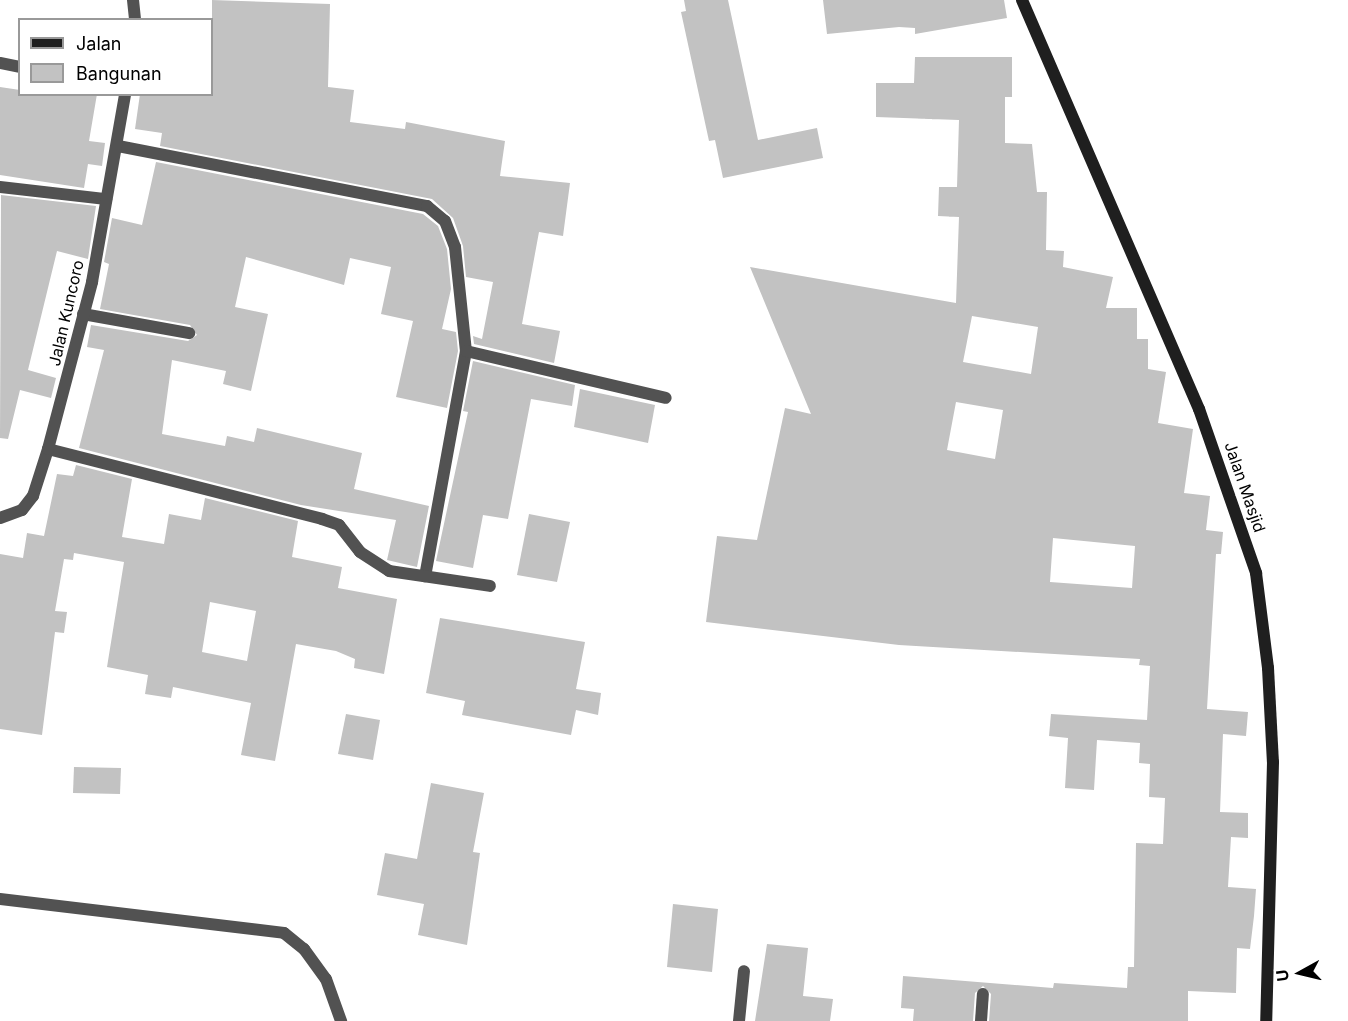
<!DOCTYPE html>
<html>
<head>
<meta charset="utf-8">
<style>
  body { margin:0 }
  #map { position:relative; width:1348px; height:1021px; overflow:hidden; background:#fff; font-family:Inter,sans-serif }
  div>[style] { position:absolute }
  .building>* { inset:0; background:#c2c2c2 }
  .street>* { height:12px; margin:-6px; padding:0 6px; transform-origin:6px; border-radius:6px; background:#525252 }
  .secondary>* { height:12px; margin:-6px; padding:0 6px; transform-origin:6px; border-radius:6px; background:#1f1f1f }
  span { translate:-50% -50%; white-space:nowrap; text-align:center; line-height:1.15; -webkit-text-stroke:4.5px #fff; paint-order:stroke }
  .street-label { font-size:16px; color:#000 }
  .legend { position:absolute; left:18px; top:18px; width:195px; height:78px; box-sizing:border-box; background:#fff; border:2px solid #999; margin:0; padding:8px 10px; list-style:none; font-size:18px; color:#000 }
  .legend li { display:flex; align-items:center; gap:12px; height:30px }
  .legend b { width:30px; border:2px solid #999 }
  .north { position:absolute; left:1270px; top:943px; width:60px; height:60px; -webkit-text-stroke:4px #fff; paint-order:stroke; rotate:262deg; font-size:16px; font-weight:700; line-height:24px; text-align:center; color:#000 }
  .north::after { content:''; display:block; margin:auto; width:21px; height:27px; background:#000; clip-path:polygon(50% 0,100% 100%,50% 72%,0 100%) }
</style>
</head>
<body>
<div id="map">
  <div class="building">
    <i style="clip-path:polygon(212px 0,330px 4px,328px 87px,354px 90px,350px 122px,405px 129px,406px 122px,505px 141px,500px 176px,570px 183px,563px 236px,539px 232px,522px 324px,560px 331px,554px 363px,474px 344px,473px 336px,482px 339px,493px 282px,466px 277px,463px 246px,453px 218px,432px 199px,160px 146px,162px 133px,135px 129px,140px 94px,212px 94px)"></i>
    <i style="clip-path:polygon(684px 0,728px 0,758px 140px,817px 128px,823px 158px,723px 178px,715px 140px,709px 141px,681px 12px,686px 11px)"></i>
    <i style="clip-path:polygon(823px 0,1004px 0,1007px 18px,915px 34px,915px 28px,899px 27px,827px 34px)"></i>
    <i style="clip-path:polygon(evenodd,915px 57px,1012px 57px,1012px 97px,1005px 97px,1005px 143px,1032px 144px,1037px 192px,1047px 192px,1046px 250px,1064px 251px,1063px 267px,1113px 277px,1106px 308px,1137px 308px,1137px 339px,1148px 339px,1148px 369px,1166px 372px,1158px 423px,1193px 429px,1184px 493px,1210px 496px,1206px 530px,1223px 532px,1221px 554px,1216px 554px,1207px 709px,1248px 712px,1246px 736px,1223px 734px,1220px 812px,1248px 813px,1248px 838px,1231px 837px,1228px 887px,1256px 889px,1254px 916px,1250px 949px,1237px 948px,1236px 993px,1188px 991px,1188px 1021px,989px 1021px,991px 994px,983px 986px,975px 993px,973px 1021px,913px 1021px,914px 1009px,901px 1008px,903px 976px,1053px 988px,1054px 983px,1127px 988px,1128px 967px,1134px 967px,1136px 843px,1163px 844px,1165px 798px,1149px 797px,1150px 764px,1139px 763px,1140px 743px,1097px 740px,1094px 790px,1065px 788px,1068px 738px,1049px 736px,1051px 714px,1147px 720px,1150px 666px,1139px 665px,1140px 659px,899px 645px,706px 622px,717px 536px,757px 540px,785px 408px,811px 414px,750px 267px,956px 303px,959px 217px,938px 216px,939px 187px,957px 187px,959px 120px,876px 117px,876px 83px,914px 83px,915px 57px,972px 316px,1038px 327px,1031px 374px,963px 362px,972px 316px,915px 57px,956px 402px,1003px 410px,995px 459px,947px 450px,956px 402px,915px 57px,1053px 538px,1135px 546px,1132px 588px,1050px 582px,1053px 538px)"></i>
    <i style="clip-path:polygon(0 87px,20px 90px,20px 94px,97px 94px,89px 141px,105px 143px,102px 166px,88px 164px,84px 188px,0 175px)"></i>
    <i style="clip-path:polygon(156px 162px,423px 214px,438px 226px,447px 249px,451px 289px,442px 329px,456px 332px,458px 351px,447px 408px,396px 397px,413px 321px,381px 314px,391px 267px,350px 258px,344px 285px,246px 257px,235px 307px,268px 314px,251px 391px,223px 384px,226px 371px,172px 360px,162px 434px,225px 446px,227px 436px,254px 442px,257px 428px,362px 453px,354px 489px,429px 506px,417px 567px,387px 560px,396px 520px,301px 505px,79px 448px,104px 350px,87px 347px,91px 325px,188px 341px,197px 335px,190px 325px,100px 309px,109px 264px,104px 262px,112px 218px,142px 225px)"></i>
    <i style="clip-path:polygon(1px 195px,96px 206px,88px 259px,57px 251px,28px 370px,56px 378px,51px 398px,20px 390px,8px 439px,0 438px)"></i>
    <i style="clip-path:polygon(473px 361px,575px 385px,572px 406px,531px 399px,508px 519px,483px 515px,473px 568px,436px 561px,468px 412px,463px 411px)"></i>
    <i style="clip-path:polygon(580px 389px,655px 405px,648px 443px,574px 427px)"></i>
    <i style="clip-path:polygon(evenodd,76px 465px,132px 479px,122px 537px,164px 544px,169px 514px,201px 520px,205px 498px,298px 521px,292px 557px,342px 567px,338px 588px,397px 599px,384px 674px,354px 668px,355px 659px,336px 651px,296px 644px,275px 761px,241px 755px,251px 703px,173px 687px,171px 698px,145px 694px,148px 675px,107px 667px,124px 562px,74px 553px,73px 560px,64px 559px,55px 611px,67px 612px,64px 633px,55px 632px,42px 735px,0 729px,0 554px,23px 558px,27px 533px,44px 536px,57px 474px,73px 476px,76px 465px,210px 602px,256px 611px,247px 661px,202px 652px,210px 602px)"></i>
    <i style="clip-path:polygon(529px 514px,570px 522px,557px 582px,517px 575px)"></i>
    <i style="clip-path:polygon(440px 618px,585px 642px,576px 689px,601px 693px,598px 715px,576px 710px,571px 735px,462px 715px,465px 701px,426px 693px)"></i>
    <i style="clip-path:polygon(346px 714px,380px 720px,373px 760px,338px 754px)"></i>
    <i style="clip-path:polygon(74px 767px,121px 768px,120px 794px,73px 793px)"></i>
    <i style="clip-path:polygon(431px 783px,484px 793px,473px 852px,480px 853px,467px 945px,418px 935px,424px 904px,377px 895px,385px 853px,417px 859px)"></i>
    <i style="clip-path:polygon(673px 904px,718px 909px,712px 972px,667px 967px)"></i>
    <i style="clip-path:polygon(767px 944px,808px 948px,803px 996px,833px 999px,830px 1021px,755px 1021px)"></i>
  </div>
  <div class="street">
    <i style="left:133px;top:0;width:20px;rotate:84deg"></i>
    <i style="left:0;top:63px;width:20px;rotate:11deg"></i>
    <i style="left:118px;top:146px;width:315px;rotate:11deg"></i>
    <i style="left:427px;top:206px;width:23px;rotate:40deg"></i>
    <i style="left:445px;top:221px;width:28px;rotate:69deg"></i>
    <i style="left:455px;top:247px;width:105px;rotate:84deg"></i>
    <i style="left:466px;top:351px;width:229px;rotate:100.3deg"></i>
    <i style="left:0;top:187px;width:107px;rotate:6.5deg"></i>
    <i style="left:83px;top:314px;width:108px;rotate:10.2deg"></i>
    <i style="left:466px;top:351px;width:205px;rotate:13.2deg"></i>
    <i style="left:48px;top:449px;width:283px;rotate:14.3deg"></i>
    <i style="left:322px;top:519px;width:18px;rotate:19deg"></i>
    <i style="left:339px;top:525px;width:34px;rotate:52deg"></i>
    <i style="left:360px;top:552px;width:35px;rotate:33deg"></i>
    <i style="left:389px;top:571px;width:102px;rotate:8.4deg"></i>
    <i style="left:0;top:518px;width:23px;rotate:-20deg"></i>
    <i style="left:22px;top:510px;width:18px;rotate:-52deg"></i>
    <i style="left:33px;top:496px;width:49px;rotate:-72.3deg"></i>
    <i style="left:48px;top:449px;width:173px;rotate:-75.2deg"></i>
    <i style="left:92px;top:282px;width:191px;rotate:-80deg"></i>
    <i style="left:0;top:899px;width:286px;rotate:6.8deg"></i>
    <i style="left:284px;top:933px;width:26px;rotate:39deg"></i>
    <i style="left:304px;top:949px;width:37px;rotate:54deg"></i>
    <i style="left:326px;top:979px;width:45px;rotate:70.3deg"></i>
    <i style="left:739px;top:1021px;width:50px;rotate:-84.3deg"></i>
    <i style="left:981px;top:1021px;width:27px;rotate:-86deg"></i>
  </div>
  <div class="secondary">
    <i style="left:1022px;top:0;width:446px;rotate:66.6deg"></i>
    <i style="left:1199px;top:409px;width:174px;rotate:70.8deg"></i>
    <i style="left:1256px;top:573px;width:96px;rotate:82.8deg"></i>
    <i style="left:1268px;top:668px;width:94px;rotate:87deg"></i>
    <i style="left:1273px;top:762px;width:259px;rotate:91.5deg"></i>
  </div>
  <div class="street-label">
    <span style="left:66px;top:313px;rotate:-77deg">Jalan Kuncoro</span>
    <span style="left:1245px;top:487px;rotate:71deg">Jalan Masjid</span>
  </div>
  <ul class="legend">
  <li><b style="height:8px;background:#1f1f1f"></b>Jalan</li>
  <li><b style="height:16px;background:#c2c2c2"></b>Bangunan</li>
  </ul>
  <div class="north">U</div>
</div>
</body>
</html>
